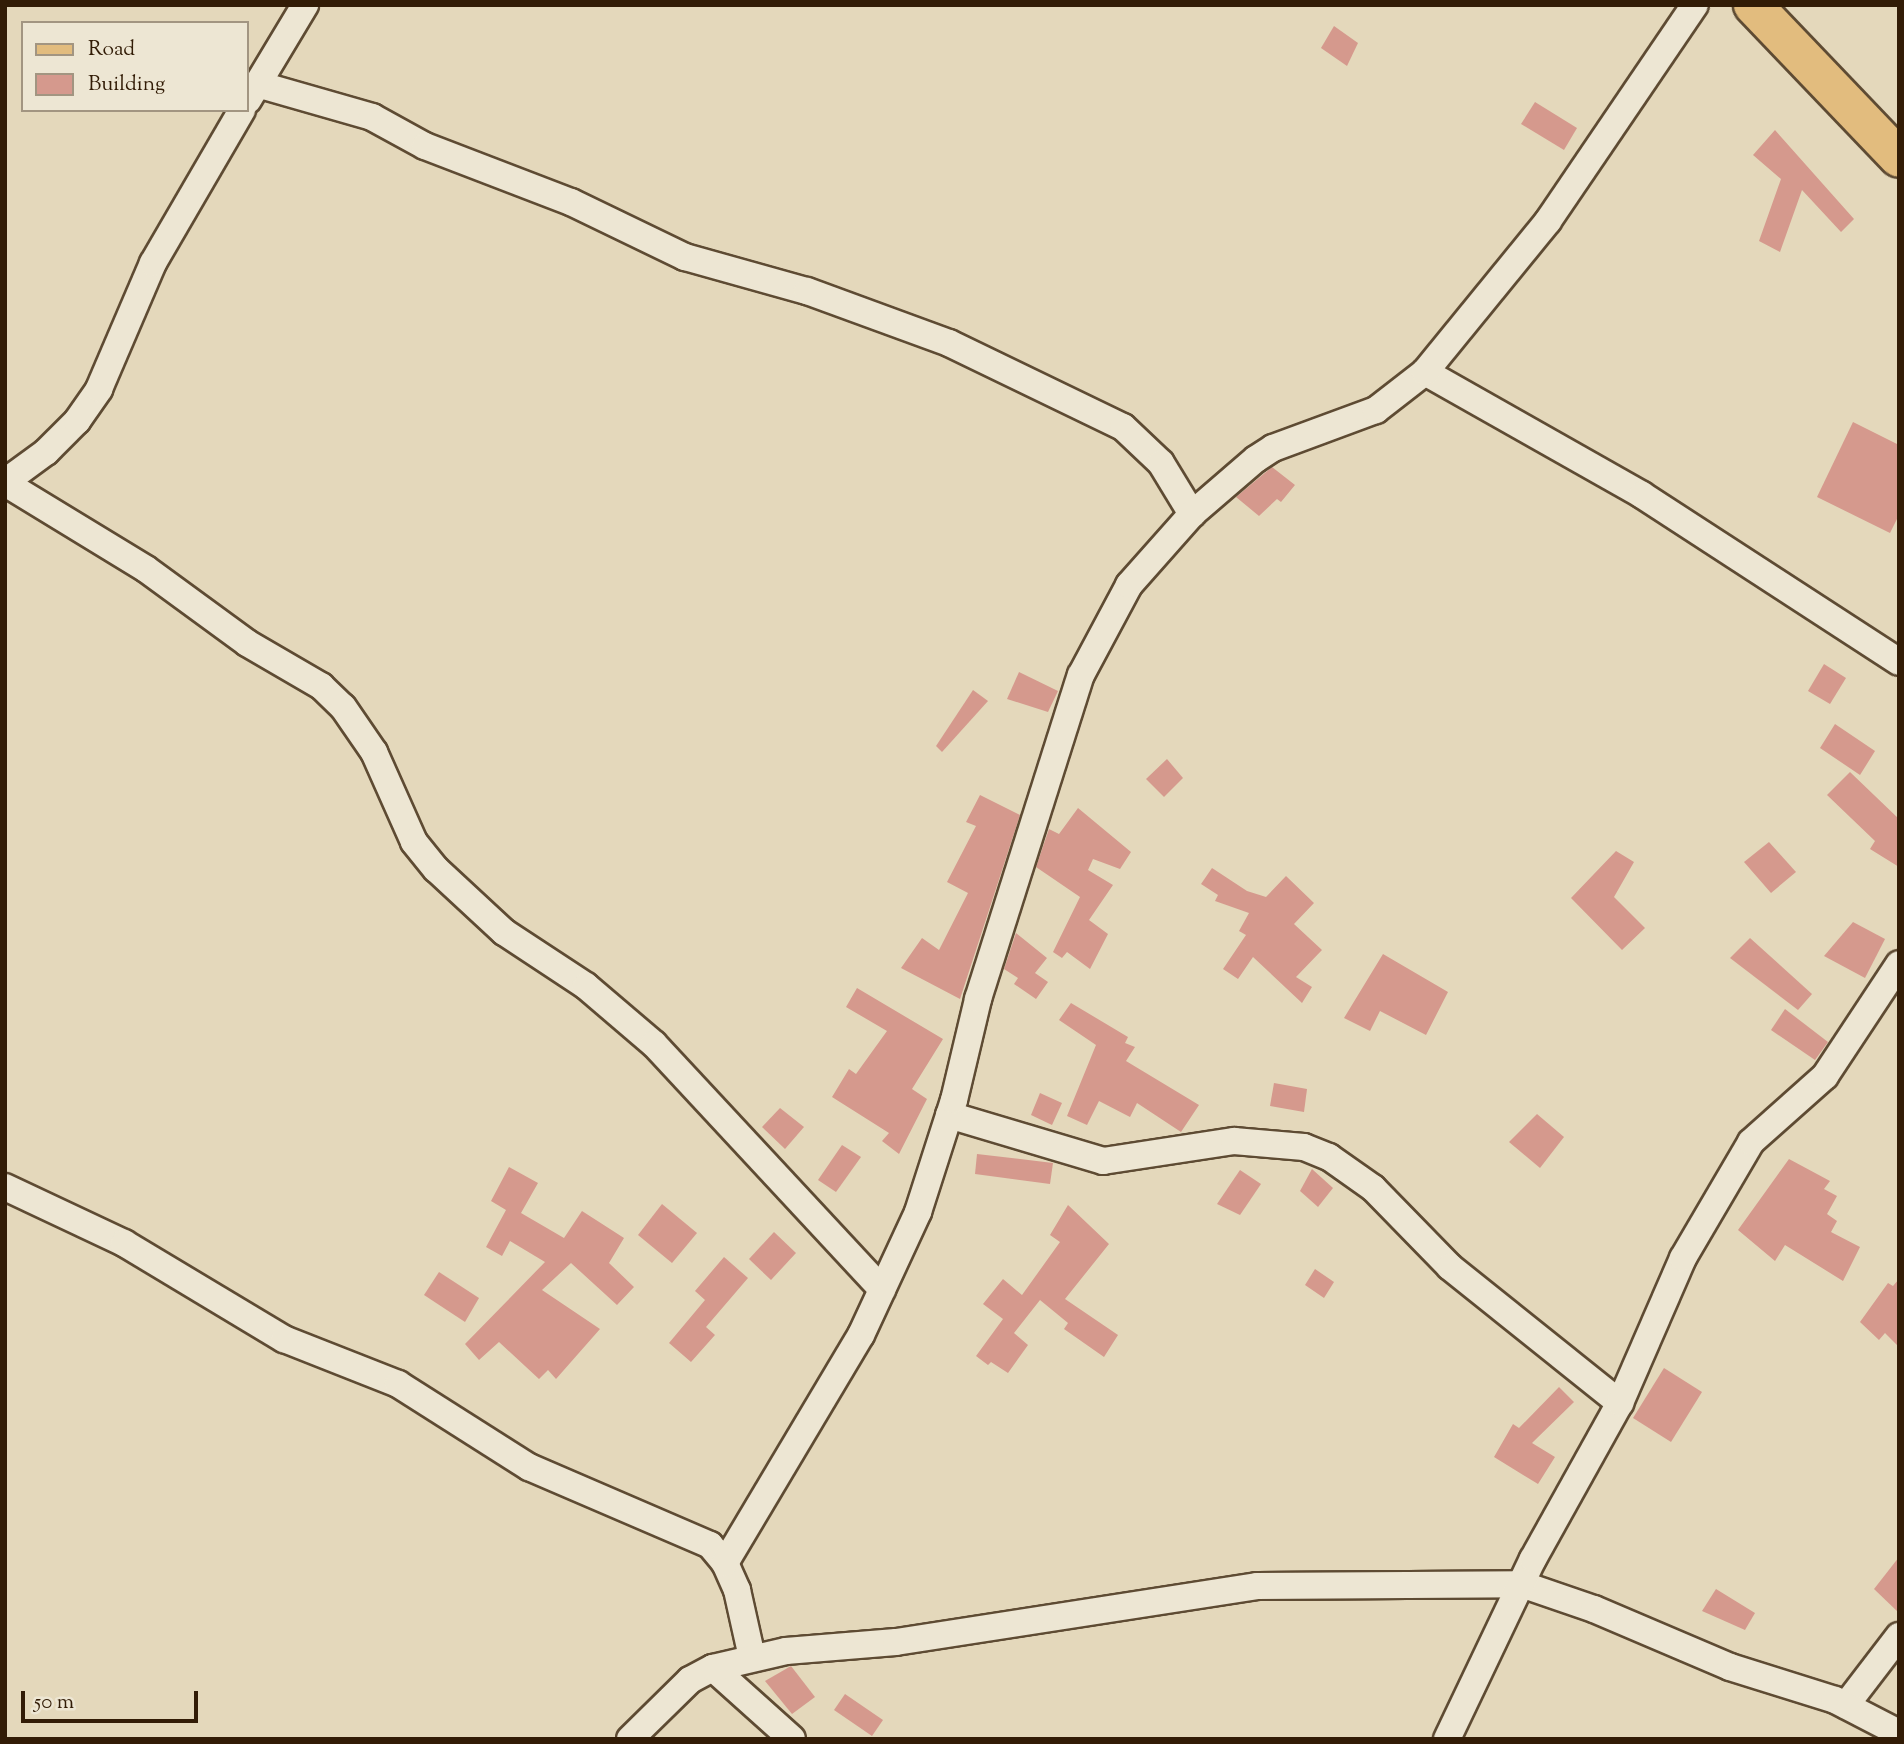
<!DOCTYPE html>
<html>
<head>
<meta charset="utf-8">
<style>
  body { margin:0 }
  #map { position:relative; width:1904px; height:1744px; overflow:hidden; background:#e4d8bb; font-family:"Sorts Mill Goudy",serif }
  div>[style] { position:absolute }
  .building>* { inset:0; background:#d5998d }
  .roads { filter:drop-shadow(2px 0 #5e4b33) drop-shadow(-2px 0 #5e4b33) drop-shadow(0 2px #5e4b33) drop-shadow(0 -2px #5e4b33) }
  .street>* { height:26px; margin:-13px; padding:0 13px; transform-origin:13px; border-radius:13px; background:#ede6d3 }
  .primary>* { height:38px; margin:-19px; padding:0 19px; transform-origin:19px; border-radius:19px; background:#e2bc7e }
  span { translate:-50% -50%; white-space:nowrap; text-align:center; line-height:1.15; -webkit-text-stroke:5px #ede6d3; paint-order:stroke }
  .frame { position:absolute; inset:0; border:7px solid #321c06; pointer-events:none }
  .legend { position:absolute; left:21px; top:21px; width:228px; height:91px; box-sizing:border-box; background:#ede6d3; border:2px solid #a29581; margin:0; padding:9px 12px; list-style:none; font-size:21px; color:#321c06 }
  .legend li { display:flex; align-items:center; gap:14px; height:35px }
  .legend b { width:35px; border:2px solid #a29581 }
  .scale { position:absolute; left:21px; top:1691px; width:177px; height:32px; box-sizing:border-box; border:4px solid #321c06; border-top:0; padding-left:9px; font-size:21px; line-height:24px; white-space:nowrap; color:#321c06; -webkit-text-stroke:5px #ede6d3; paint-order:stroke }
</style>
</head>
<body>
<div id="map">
  <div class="building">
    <i style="clip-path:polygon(1334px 26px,1358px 43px,1347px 66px,1321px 48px)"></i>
    <i style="clip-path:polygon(1535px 102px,1577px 128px,1564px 150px,1521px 124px)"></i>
    <i style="clip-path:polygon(1775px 130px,1854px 219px,1841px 232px,1802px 190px,1780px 252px,1759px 241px,1781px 179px,1753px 155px)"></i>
    <i style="clip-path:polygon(1853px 422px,1899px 445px,1899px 515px,1890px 533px,1817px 497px)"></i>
    <i style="clip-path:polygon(1272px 467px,1295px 485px,1281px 502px,1277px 499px,1259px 516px,1236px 497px)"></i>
    <i style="clip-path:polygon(1824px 664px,1846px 678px,1830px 704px,1808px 691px)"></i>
    <i style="clip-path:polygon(1019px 672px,1058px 691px,1048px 712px,1007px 699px)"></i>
    <i style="clip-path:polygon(973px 690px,988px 701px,942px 752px,936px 746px)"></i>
    <i style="clip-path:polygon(1835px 724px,1875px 751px,1860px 775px,1820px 748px)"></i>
    <i style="clip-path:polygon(1167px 759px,1183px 778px,1164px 797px,1146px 779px)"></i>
    <i style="clip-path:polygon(1850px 772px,1899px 819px,1899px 867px,1870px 849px,1875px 841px,1827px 795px)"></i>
    <i style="clip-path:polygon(980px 795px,1020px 815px,960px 999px,901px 968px,922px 938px,939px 950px,968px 893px,947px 882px,976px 826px,966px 822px)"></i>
    <i style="clip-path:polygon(1078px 808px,1131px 852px,1120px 869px,1093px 859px,1088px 870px,1113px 885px,1089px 920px,1108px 934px,1090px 969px,1067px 952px,1062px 958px,1053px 952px,1080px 897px,1036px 867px,1049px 829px,1059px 834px)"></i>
    <i style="clip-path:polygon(1769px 842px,1796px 872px,1771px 893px,1744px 862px)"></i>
    <i style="clip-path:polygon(1616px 851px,1634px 862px,1614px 897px,1645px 928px,1622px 950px,1571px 898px)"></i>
    <i style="clip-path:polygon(1212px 868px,1247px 891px,1266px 897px,1286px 876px,1314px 903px,1294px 924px,1322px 950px,1296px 977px,1312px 987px,1302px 1003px,1253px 957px,1238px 979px,1223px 969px,1246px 935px,1239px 931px,1249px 913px,1215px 901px,1218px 895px,1201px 884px)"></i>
    <i style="clip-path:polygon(1853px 922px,1885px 939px,1865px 978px,1824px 956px)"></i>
    <i style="clip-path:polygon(1016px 933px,1047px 958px,1035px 973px,1048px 982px,1036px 999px,1014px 984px,1018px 978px,1004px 969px)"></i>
    <i style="clip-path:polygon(1750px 938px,1812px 994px,1798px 1010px,1730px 958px)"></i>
    <i style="clip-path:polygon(1383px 954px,1448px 992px,1426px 1035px,1380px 1011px,1370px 1031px,1344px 1018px)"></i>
    <i style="clip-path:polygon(857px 988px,943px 1039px,912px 1089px,927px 1099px,899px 1154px,882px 1141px,889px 1133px,832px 1097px,849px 1069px,856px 1074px,887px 1031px,846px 1007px)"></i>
    <i style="clip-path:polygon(1071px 1003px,1128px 1037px,1125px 1043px,1135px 1047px,1126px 1061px,1199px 1105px,1181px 1132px,1137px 1103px,1130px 1117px,1099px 1101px,1087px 1125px,1067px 1116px,1096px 1045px,1059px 1020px)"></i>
    <i style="clip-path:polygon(1785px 1009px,1828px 1042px,1815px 1060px,1771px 1030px)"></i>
    <i style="clip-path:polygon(1274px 1083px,1307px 1089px,1304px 1112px,1270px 1106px)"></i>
    <i style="clip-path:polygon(1040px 1093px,1062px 1103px,1052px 1125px,1031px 1115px)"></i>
    <i style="clip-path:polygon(780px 1108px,804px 1127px,785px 1149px,762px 1127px)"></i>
    <i style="clip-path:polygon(1537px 1114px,1564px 1137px,1540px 1168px,1509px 1142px)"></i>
    <i style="clip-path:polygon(842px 1145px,861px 1157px,836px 1192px,818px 1180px)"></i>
    <i style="clip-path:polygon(977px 1154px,1053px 1163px,1050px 1184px,975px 1174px)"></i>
    <i style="clip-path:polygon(1789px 1159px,1830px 1181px,1824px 1189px,1837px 1196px,1827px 1214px,1837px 1221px,1831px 1232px,1860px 1247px,1843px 1281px,1785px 1245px,1775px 1261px,1738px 1230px)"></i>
    <i style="clip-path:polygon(509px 1167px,538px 1183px,521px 1213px,564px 1238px,582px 1211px,624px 1238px,609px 1263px,634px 1287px,617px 1305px,571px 1263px,542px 1290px,600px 1329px,556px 1379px,548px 1370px,539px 1379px,499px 1342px,479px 1360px,465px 1344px,545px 1262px,510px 1241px,502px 1256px,486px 1247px,506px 1210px,491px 1201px)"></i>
    <i style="clip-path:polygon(1312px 1169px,1333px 1188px,1318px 1207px,1300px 1191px)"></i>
    <i style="clip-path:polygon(1240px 1170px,1261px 1184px,1240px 1215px,1217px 1204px)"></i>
    <i style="clip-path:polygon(662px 1204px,697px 1233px,672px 1263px,638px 1235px)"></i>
    <i style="clip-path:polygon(1068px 1205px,1109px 1244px,1065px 1299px,1118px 1335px,1104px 1357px,1064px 1329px,1068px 1323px,1040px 1300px,1014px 1333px,1028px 1345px,1008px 1373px,991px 1362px,988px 1365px,976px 1356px,1003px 1319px,983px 1304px,1003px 1279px,1022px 1295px,1060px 1242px,1050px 1235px)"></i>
    <i style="clip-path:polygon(774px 1232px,796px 1253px,771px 1280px,749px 1259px)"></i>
    <i style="clip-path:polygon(724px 1257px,748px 1278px,706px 1327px,715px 1335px,691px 1362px,669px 1343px,705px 1300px,695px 1291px)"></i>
    <i style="clip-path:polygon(1315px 1269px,1334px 1282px,1324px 1298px,1305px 1285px)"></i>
    <i style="clip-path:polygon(439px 1272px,479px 1298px,465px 1322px,424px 1295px)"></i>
    <i style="clip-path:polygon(1899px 1279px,1899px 1347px,1885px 1333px,1879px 1340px,1860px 1322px,1888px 1283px,1893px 1286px)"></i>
    <i style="clip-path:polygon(1664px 1368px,1702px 1392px,1671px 1442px,1633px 1418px)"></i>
    <i style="clip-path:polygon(1559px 1387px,1574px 1402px,1532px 1443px,1555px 1457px,1538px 1484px,1494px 1457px,1513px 1424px,1519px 1428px)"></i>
    <i style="clip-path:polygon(1899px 1557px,1899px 1613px,1874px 1589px)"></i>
    <i style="clip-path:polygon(1716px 1589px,1755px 1613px,1745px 1630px,1702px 1611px)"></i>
    <i style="clip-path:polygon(791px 1666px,815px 1697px,792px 1714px,765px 1681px)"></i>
    <i style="clip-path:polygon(845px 1694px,883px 1720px,872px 1736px,834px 1710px)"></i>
  </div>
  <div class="roads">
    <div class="street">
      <i style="left:257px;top:84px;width:120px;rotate:16deg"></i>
      <i style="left:372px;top:117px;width:60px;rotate:28.7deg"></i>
      <i style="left:425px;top:146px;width:156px;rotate:21deg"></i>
      <i style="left:571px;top:202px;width:127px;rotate:25.8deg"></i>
      <i style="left:685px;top:257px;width:127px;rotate:15.6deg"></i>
      <i style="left:807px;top:291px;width:151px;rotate:20.1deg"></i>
      <i style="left:949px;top:343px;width:193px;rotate:25.8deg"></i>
      <i style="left:1123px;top:427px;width:52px;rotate:43.5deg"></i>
      <i style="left:1161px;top:463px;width:60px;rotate:58.7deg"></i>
      <i style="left:248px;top:100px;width:111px;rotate:-59deg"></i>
      <i style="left:1425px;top:372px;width:249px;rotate:29.5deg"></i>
      <i style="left:1642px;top:495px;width:306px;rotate:33deg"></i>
      <i style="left:5px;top:482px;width:51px;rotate:-36.2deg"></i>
      <i style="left:46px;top:452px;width:44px;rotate:-45deg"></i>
      <i style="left:77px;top:421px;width:39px;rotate:-55deg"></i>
      <i style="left:99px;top:389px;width:137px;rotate:-66.8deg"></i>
      <i style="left:153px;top:263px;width:177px;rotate:-59.8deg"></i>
      <i style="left:5px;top:483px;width:165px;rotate:31.4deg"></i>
      <i style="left:146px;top:569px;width:125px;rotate:36.2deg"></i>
      <i style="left:247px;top:643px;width:86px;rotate:30.2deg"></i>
      <i style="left:321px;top:686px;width:30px;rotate:44deg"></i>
      <i style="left:343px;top:707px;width:55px;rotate:55.4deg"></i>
      <i style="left:374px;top:752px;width:98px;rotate:66deg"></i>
      <i style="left:414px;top:842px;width:35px;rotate:51deg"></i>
      <i style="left:436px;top:869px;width:93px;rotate:42.8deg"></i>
      <i style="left:504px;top:932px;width:98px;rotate:33.4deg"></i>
      <i style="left:586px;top:986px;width:89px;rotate:40.5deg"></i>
      <i style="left:654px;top:1044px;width:335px;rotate:47.1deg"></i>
      <i style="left:949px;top:1115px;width:161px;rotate:16.6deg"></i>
      <i style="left:1103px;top:1161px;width:133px;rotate:-8.7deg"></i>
      <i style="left:1234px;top:1141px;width:70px;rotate:4.9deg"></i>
      <i style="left:1304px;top:1147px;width:27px;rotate:22deg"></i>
      <i style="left:1329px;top:1157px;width:54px;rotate:35.2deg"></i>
      <i style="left:1373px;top:1188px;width:110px;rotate:45.7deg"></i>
      <i style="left:1450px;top:1267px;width:218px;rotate:38.7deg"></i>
      <i style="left:5px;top:1187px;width:132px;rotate:25.2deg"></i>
      <i style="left:124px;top:1243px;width:187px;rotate:31deg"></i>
      <i style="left:284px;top:1339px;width:123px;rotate:21.5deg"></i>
      <i style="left:398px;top:1384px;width:155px;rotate:32.4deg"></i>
      <i style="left:529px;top:1467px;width:197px;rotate:23.3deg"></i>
      <i style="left:710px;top:1545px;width:23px;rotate:50deg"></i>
      <i style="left:725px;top:1563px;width:30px;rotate:66deg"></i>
      <i style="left:737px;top:1590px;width:69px;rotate:77.4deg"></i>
      <i style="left:725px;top:1563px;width:265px;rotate:-59.2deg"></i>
      <i style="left:861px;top:1335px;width:136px;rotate:-65.1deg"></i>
      <i style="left:918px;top:1212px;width:118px;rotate:-72.2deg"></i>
      <i style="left:954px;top:1100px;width:104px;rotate:-76.6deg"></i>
      <i style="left:978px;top:999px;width:340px;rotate:-72.4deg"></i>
      <i style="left:1081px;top:675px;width:102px;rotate:-61.9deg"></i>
      <i style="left:1129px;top:585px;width:95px;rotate:-48.4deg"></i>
      <i style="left:1192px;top:514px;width:84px;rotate:-40.7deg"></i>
      <i style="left:1256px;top:459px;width:20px;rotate:-33deg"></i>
      <i style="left:1273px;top:448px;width:110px;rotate:-20.3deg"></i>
      <i style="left:1376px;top:410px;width:62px;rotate:-37.8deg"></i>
      <i style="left:1425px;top:372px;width:195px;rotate:-50.8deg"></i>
      <i style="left:1548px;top:221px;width:261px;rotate:-55.8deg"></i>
      <i style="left:713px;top:1668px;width:106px;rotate:41.9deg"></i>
      <i style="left:1846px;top:1705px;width:87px;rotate:-52.5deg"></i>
      <i style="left:630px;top:1739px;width:84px;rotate:-44.5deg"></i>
      <i style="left:690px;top:1680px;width:26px;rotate:-28deg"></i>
      <i style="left:713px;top:1668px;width:75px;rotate:-13.1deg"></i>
      <i style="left:786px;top:1651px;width:110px;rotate:-4.7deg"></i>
      <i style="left:896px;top:1642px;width:365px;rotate:-8.8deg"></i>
      <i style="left:1257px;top:1586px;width:264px;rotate:-0.4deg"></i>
      <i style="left:1521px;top:1584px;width:77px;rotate:18.9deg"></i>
      <i style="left:1594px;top:1609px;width:148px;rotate:23.1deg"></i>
      <i style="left:1730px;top:1667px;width:110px;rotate:17.4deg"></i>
      <i style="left:1835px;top:1700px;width:72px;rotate:27.3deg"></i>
      <i style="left:1447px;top:1739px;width:199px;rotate:-64.5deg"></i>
      <i style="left:1533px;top:1559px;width:179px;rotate:-60.9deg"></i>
      <i style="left:1620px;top:1403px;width:158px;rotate:-66.5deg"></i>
      <i style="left:1683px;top:1258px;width:134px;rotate:-59.6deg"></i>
      <i style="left:1751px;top:1142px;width:99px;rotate:-41.7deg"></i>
      <i style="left:1825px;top:1076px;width:134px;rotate:-56.5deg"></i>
    </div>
    <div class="primary">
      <i style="left:1753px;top:5px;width:211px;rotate:46.3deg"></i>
    </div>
  </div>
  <div class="frame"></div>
  <ul class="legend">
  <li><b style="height:9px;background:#e2bc7e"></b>Road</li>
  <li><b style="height:19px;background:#d5998d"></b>Building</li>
  </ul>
  <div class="scale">50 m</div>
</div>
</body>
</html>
